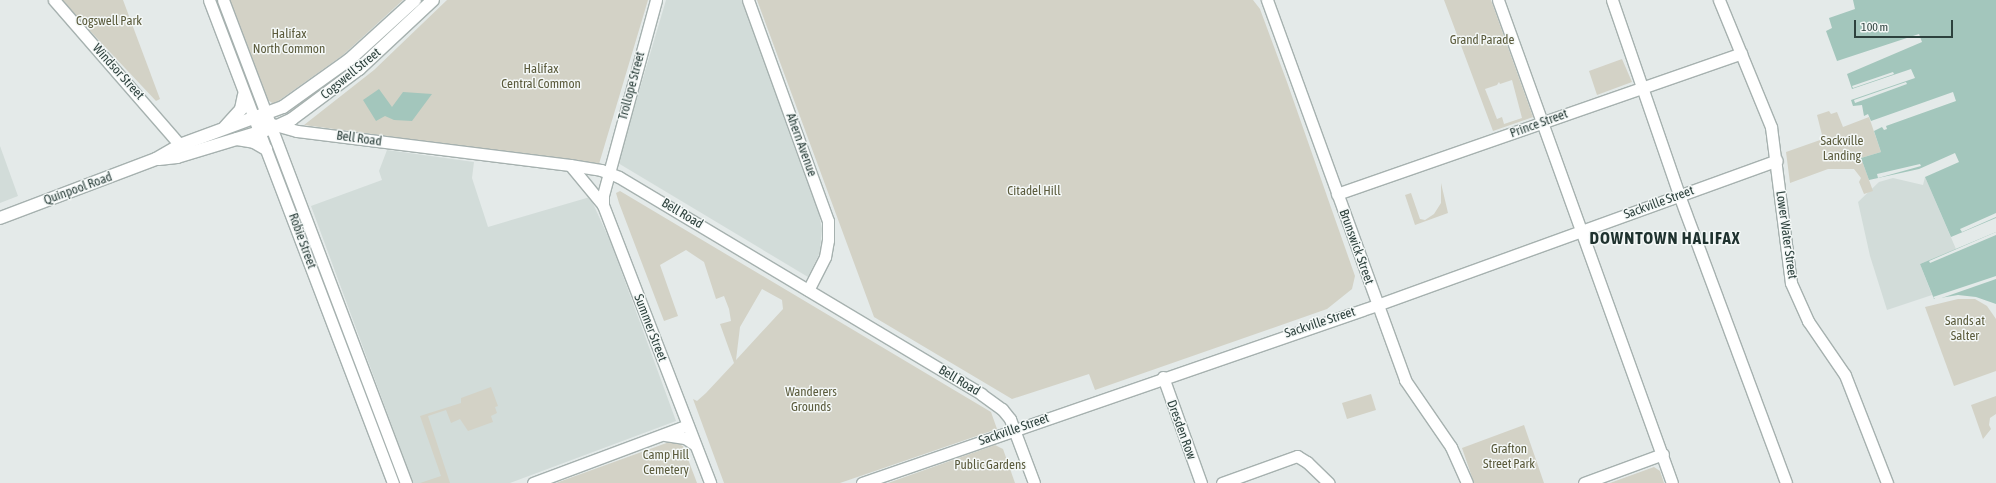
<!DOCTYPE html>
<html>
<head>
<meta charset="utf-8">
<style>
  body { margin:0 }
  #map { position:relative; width:1996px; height:483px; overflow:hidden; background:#e4eae9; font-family:"Asap Condensed",sans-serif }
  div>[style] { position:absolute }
  .built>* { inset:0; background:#d2dcd9 }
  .green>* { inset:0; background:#d3d2c6 }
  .water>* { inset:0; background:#a3c6bc }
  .pier>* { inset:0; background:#e4eae9 }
  .roads { filter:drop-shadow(1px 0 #a6b1af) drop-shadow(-1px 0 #a6b1af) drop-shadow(0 1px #a6b1af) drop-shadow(0 -1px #a6b1af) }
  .secondary>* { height:11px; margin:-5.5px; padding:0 5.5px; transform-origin:5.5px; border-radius:5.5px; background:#fff }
  .primary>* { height:12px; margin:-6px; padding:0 6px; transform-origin:6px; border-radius:6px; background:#fff }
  span { translate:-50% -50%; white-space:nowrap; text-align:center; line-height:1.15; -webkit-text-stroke:3px #f4f8f7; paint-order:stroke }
  .park-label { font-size:13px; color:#5b5b3c }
  .street-label { font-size:13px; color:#2d413d }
  .district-label { font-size:17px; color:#1f322f; font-weight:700; letter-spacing:1px }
  .scale { position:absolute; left:1854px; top:20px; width:99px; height:18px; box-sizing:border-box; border:2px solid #2d413d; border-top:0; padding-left:5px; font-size:12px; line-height:14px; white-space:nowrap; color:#2d413d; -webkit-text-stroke:3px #f4f8f7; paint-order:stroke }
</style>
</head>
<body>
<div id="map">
  <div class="built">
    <i style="clip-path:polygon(666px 0,743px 0,819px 214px,822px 229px,820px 252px,808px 277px,618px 163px)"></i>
    <i style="clip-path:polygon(0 146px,18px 196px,0 203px)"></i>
    <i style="clip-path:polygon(387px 150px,474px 162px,472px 178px,488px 227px,590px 197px,611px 243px,676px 421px,510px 483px,413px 483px,311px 206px,382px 180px,379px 171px)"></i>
    <i style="clip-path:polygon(1925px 177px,1956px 249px,1920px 264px,1932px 295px,1887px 310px,1870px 256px,1858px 202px,1879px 182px,1893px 178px,1923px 185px)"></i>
  </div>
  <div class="green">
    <i style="clip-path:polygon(61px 0,123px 0,160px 99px,156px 101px)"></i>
    <i style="clip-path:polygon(228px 0,403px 0,343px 55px,274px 104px,266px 99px)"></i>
    <i style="clip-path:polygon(420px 0,428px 0,362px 62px,288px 113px)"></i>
    <i style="clip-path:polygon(447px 0,648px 0,599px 164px,304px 125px,374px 70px)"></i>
    <i style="clip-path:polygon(757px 0,1253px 0,1260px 9px,1287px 82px,1355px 276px,1352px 289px,1327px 309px,1095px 390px,1089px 374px,1012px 399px,874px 317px)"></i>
    <i style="clip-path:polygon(evenodd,1444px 0,1491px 0,1533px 117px,1493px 131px,1444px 0,1512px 80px,1522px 118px,1504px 124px,1502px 117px,1497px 119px,1485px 89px,1497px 85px,1499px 82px,1500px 84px,1512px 80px)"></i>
    <i style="clip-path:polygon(1622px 59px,1632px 82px,1597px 95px,1589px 71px)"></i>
    <i style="clip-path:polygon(1829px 111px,1831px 114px,1837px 112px,1843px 127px,1869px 117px,1881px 152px,1861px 158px,1873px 191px,1864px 194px,1859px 182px,1861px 178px,1854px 169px,1828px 169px,1790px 183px,1786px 152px,1823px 139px,1817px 115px)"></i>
    <i style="clip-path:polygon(1441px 183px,1448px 213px,1415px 225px,1405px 195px,1411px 193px,1420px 219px,1425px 220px,1434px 214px,1441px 203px)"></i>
    <i style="clip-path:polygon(evenodd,620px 191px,991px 412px,997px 429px,840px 483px,724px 483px,693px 399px,697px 401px,706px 393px,734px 363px,720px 324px,731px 321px,729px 309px,724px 296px,716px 299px,704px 262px,686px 250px,660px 265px,678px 316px,664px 321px,619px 203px,616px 193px,620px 191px,762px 289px,782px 300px,783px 309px,736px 360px,740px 327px,762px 289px)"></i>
    <i style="clip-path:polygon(1958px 299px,1975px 299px,1987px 306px,1996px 319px,1996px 371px,1954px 386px,1925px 307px)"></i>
    <i style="clip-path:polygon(491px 387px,498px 406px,495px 407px,497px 413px,491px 416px,493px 422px,468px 431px,460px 419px,451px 423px,446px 410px,428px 416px,450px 483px,420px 483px,441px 476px,420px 416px,461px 403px,461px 398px)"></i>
    <i style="clip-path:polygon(1371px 394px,1376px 410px,1347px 419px,1342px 403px)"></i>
    <i style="clip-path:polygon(1996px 396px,1996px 414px,1990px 418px,1989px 425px,1991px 429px,1983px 439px,1971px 405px)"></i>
    <i style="clip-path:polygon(1524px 425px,1544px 483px,1474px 483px,1462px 448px)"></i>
    <i style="clip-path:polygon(672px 441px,683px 446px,697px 483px,556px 483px)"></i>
    <i style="clip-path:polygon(995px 445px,1003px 449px,1015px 483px,888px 483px)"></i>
    <i style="clip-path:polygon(1654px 467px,1660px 471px,1664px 483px,1610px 483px)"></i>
  </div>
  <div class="water">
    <i style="clip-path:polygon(1853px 0,1996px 0,1996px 218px,1951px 237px,1925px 177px,1959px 162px,1955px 153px,1919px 169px,1869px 180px,1861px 158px,1881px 152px,1874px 131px,1882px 127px,1884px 130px,1887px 129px,1886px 126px,1956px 101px,1953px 92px,1871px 121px,1868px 114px,1864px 116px,1862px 105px,1853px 106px,1851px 100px,1915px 78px,1911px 69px,1852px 89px,1847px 74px,1922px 42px,1919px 34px,1837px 61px,1826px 31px,1832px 28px,1829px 18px,1855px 9px)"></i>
    <i style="clip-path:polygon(379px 89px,392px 107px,403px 92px,432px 94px,412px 121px,394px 120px,385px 116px,376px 121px,363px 100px)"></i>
    <i style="clip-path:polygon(1996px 232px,1996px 304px,1976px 297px,1958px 295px,1934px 299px,1920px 264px)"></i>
  </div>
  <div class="pier">
    <i style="clip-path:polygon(1893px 72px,1894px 74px,1853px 88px,1852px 86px)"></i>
    <i style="clip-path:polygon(1906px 82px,1907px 84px,1855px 103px,1854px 100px)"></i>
    <i style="clip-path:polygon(1920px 164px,1921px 166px,1878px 178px,1877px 174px)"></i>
    <i style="clip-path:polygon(1996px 213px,1996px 217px,1962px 232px,1960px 229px)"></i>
    <i style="clip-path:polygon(1996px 232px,1996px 235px,1930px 263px,1929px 261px)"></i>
    <i style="clip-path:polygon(1996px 276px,1996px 279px,1936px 300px,1933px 297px)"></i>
  </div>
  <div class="roads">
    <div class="secondary">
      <i style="left:54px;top:0;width:192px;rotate:49deg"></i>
      <i style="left:209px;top:0;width:517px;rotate:69.15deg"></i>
      <i style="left:223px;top:0;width:517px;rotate:69.25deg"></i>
      <i style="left:656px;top:0;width:202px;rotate:105.2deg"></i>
      <i style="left:603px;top:195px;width:10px;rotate:90deg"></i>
      <i style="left:603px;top:205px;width:298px;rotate:68.9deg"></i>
      <i style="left:748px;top:0;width:235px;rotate:70.1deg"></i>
      <i style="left:828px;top:221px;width:19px;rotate:90deg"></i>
      <i style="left:828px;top:240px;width:17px;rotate:100deg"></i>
      <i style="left:825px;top:257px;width:37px;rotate:117deg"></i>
      <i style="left:1267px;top:0;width:404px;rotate:70deg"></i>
      <i style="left:1405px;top:380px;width:81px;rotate:55.5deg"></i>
      <i style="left:1451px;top:447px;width:39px;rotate:66deg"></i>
      <i style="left:1498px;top:0;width:513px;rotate:70.19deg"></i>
      <i style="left:1612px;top:0;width:206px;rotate:71deg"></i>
      <i style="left:1679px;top:195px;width:307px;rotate:69.6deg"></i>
      <i style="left:1719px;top:0;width:137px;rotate:67.7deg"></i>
      <i style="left:1771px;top:127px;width:157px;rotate:82.7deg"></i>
      <i style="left:1791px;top:283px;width:42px;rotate:65.9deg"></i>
      <i style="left:1808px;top:321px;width:65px;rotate:55.6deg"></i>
      <i style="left:1845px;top:375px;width:116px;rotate:68.7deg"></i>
      <i style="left:254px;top:119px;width:45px;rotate:15.6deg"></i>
      <i style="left:297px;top:131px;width:275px;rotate:7.1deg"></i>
      <i style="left:570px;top:165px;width:31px;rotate:9deg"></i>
      <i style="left:601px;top:170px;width:19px;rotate:21deg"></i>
      <i style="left:619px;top:177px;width:422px;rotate:30.9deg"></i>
      <i style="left:981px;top:394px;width:26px;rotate:36deg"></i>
      <i style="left:1002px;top:409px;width:13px;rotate:51deg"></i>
      <i style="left:1010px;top:419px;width:68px;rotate:69.4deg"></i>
      <i style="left:570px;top:165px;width:52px;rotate:50.5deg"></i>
      <i style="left:1337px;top:194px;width:428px;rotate:-19.2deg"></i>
      <i style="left:1163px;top:377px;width:113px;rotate:70.3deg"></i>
      <i style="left:665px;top:435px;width:20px;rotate:9deg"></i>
      <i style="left:685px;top:438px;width:11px;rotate:34deg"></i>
      <i style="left:533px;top:483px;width:165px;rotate:-20.5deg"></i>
      <i style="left:862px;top:483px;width:545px;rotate:-19.07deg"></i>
      <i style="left:1377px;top:305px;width:425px;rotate:-19.9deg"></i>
      <i style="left:1222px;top:483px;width:80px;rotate:-19.8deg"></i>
      <i style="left:1297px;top:456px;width:12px;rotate:31deg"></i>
      <i style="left:1307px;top:462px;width:30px;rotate:44deg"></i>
      <i style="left:1584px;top:483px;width:84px;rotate:-20.2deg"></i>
    </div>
    <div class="primary">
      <i style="left:225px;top:127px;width:24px;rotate:-48deg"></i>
      <i style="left:241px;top:109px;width:14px;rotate:-78deg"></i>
      <i style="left:237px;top:139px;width:17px;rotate:10deg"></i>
      <i style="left:254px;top:142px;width:14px;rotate:30deg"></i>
      <i style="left:159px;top:159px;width:18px;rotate:-6deg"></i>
      <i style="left:177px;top:157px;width:100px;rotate:-16.8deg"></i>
      <i style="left:273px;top:128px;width:21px;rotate:-25deg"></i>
      <i style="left:292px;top:119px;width:84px;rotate:-36.7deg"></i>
      <i style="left:359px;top:69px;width:101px;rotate:-43deg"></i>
      <i style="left:0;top:218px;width:167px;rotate:-20.7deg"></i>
      <i style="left:156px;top:159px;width:28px;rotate:-30deg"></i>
      <i style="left:180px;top:145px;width:110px;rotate:-20.3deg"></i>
      <i style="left:283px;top:107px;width:81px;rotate:-35.5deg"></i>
      <i style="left:349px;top:60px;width:89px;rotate:-42.3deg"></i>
    </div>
  </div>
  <div class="park-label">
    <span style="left:109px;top:21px">Cogswell Park</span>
    <span style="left:289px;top:42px">Halifax<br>North Common</span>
    <span style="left:1482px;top:40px">Grand Parade</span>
    <span style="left:541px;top:77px">Halifax<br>Central Common</span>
    <span style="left:1842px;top:149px">Sackville<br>Landing</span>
    <span style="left:1034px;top:191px">Citadel Hill</span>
    <span style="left:1965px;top:329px">Sands at<br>Salter</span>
    <span style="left:811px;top:400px">Wanderers<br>Grounds</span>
    <span style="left:1509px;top:457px">Grafton<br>Street Park</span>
    <span style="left:666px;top:463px">Camp Hill<br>Cemetery</span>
    <span style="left:990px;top:465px">Public Gardens</span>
  </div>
  <div class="street-label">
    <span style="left:118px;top:72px;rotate:48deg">Windsor Street</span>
    <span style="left:351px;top:74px;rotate:-39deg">Cogswell Street</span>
    <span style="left:632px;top:86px;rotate:-75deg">Trollope Street</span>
    <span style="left:1539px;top:124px;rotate:-20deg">Prince Street</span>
    <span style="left:359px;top:139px;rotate:8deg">Bell Road</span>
    <span style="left:801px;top:145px;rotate:70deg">Ahern Avenue</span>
    <span style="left:78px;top:189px;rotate:-20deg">Quinpool Road</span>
    <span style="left:1659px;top:203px;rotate:-20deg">Sackville Street</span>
    <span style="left:682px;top:214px;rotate:31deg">Bell Road</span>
    <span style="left:1786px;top:235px;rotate:82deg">Lower Water Street</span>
    <span style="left:302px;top:241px;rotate:70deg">Robie Street</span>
    <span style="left:1356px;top:247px;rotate:70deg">Brunswick Street</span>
    <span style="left:1320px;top:323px;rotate:-18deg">Sackville Street</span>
    <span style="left:650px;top:328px;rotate:69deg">Summer Street</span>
    <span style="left:959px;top:381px;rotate:31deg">Bell Road</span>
    <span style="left:1014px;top:430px;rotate:-19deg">Sackville Street</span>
    <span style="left:1181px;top:430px;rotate:70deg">Dresden Row</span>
  </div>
  <div class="district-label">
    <span style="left:1665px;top:239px">DOWNTOWN HALIFAX</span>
  </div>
  <div class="scale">100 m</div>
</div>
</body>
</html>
